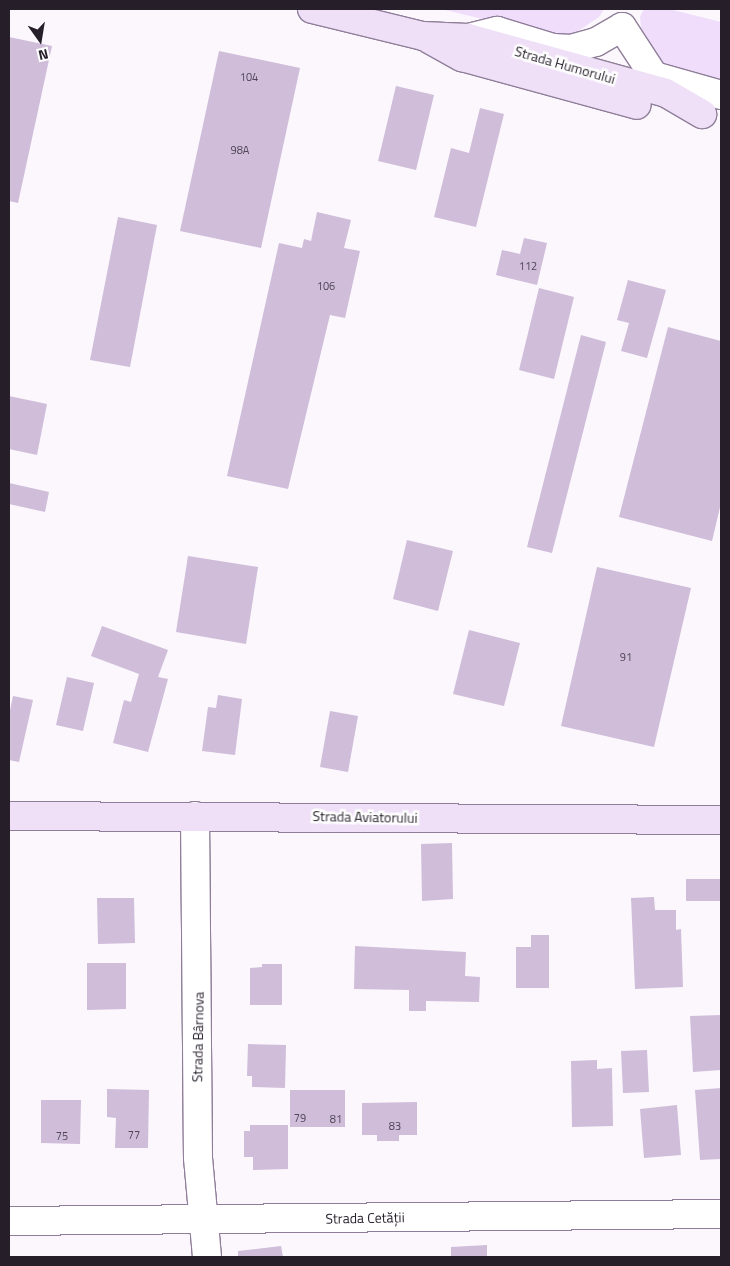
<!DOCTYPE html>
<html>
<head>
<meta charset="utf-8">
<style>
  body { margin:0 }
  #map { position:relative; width:730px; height:1266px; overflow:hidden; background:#fbf7fd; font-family:"Titillium Web",sans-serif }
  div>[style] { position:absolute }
  .green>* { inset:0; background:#efddfb }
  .building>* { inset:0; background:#cfbdda }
  .roads { filter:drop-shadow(1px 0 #8f7e99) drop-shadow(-1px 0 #8f7e99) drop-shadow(0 1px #8f7e99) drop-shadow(0 -1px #8f7e99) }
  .minor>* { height:28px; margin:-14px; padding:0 14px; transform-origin:14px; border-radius:14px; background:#fff }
  .major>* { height:28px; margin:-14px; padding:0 14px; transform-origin:14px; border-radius:14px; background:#efe0f8 }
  span { translate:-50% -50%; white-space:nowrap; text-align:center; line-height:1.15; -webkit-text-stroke:5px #fff; paint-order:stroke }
  .number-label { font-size:11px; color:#504656 }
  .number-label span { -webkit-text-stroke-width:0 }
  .street-label { font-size:14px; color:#261f2a }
  .frame { position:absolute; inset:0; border:10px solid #261f2a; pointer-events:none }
  .north { position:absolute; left:15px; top:15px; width:50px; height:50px; -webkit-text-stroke:4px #fff; paint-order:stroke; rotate:167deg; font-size:14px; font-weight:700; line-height:20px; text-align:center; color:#261f2a }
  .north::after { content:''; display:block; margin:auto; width:18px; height:22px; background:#261f2a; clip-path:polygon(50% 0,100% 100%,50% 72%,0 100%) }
</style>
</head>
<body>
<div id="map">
  <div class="green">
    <i style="clip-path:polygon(441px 9px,604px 9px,599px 17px,566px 39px)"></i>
    <i style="clip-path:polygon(644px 9px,669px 9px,721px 22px,721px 79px,658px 63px,642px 34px,640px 17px)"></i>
  </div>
  <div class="building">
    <i style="clip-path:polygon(9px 37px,52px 46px,18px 203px,9px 201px)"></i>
    <i style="clip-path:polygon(219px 51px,300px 68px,261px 248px,180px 231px)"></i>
    <i style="clip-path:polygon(396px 86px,434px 95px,416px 170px,378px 161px)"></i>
    <i style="clip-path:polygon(480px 108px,504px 114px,476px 227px,434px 217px,451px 148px,469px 153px)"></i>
    <i style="clip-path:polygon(317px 212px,351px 220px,344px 248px,360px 251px,345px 318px,330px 315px,288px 489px,227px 476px,279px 243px,302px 248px,304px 239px,311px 241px)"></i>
    <i style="clip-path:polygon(118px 217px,157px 225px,130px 367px,90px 360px)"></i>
    <i style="clip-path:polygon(524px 238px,547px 243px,537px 285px,496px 275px,502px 250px,520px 254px)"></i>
    <i style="clip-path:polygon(628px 280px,666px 290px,647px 358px,621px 351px,629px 323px,617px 320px)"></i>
    <i style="clip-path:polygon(539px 288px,574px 297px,554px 379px,519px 370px)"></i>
    <i style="clip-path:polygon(668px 327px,721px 341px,721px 503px,712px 541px,619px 517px)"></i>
    <i style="clip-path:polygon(581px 335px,606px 342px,552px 553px,527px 547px)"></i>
    <i style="clip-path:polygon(9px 396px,47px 404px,37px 455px,9px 449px)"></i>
    <i style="clip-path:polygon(9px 483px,49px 492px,45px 512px,9px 504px)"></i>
    <i style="clip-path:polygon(407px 540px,453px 551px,438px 611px,393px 599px)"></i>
    <i style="clip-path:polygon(188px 556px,258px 567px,246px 644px,176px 632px)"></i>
    <i style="clip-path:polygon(597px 567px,691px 588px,654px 747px,561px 726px)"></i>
    <i style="clip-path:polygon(102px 626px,168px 650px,158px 677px,168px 679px,148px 752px,113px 743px,124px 700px,131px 702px,139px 674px,91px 656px)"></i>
    <i style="clip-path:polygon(469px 630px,520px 643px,504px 706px,453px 694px)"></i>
    <i style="clip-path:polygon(67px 677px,94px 683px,83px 731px,56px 725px)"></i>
    <i style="clip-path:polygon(218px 695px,242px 699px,235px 755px,202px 751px,208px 707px,216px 708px)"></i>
    <i style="clip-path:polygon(13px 696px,33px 700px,19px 762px,9px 760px,9px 715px)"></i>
    <i style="clip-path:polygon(330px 711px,358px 716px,348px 772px,320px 767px)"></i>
    <i style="clip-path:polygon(452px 843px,453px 899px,422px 901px,421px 844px)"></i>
    <i style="clip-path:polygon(686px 879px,721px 879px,721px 901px,686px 901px)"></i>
    <i style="clip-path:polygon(654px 897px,655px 910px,676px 910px,676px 930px,681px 929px,683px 987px,635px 989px,631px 898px)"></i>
    <i style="clip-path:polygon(97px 898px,134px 898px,135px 943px,98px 944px)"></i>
    <i style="clip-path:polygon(531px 935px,549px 935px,549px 988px,516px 988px,516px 947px,531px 947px)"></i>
    <i style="clip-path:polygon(355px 946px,466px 952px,465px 976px,480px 977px,479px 1002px,426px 1001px,426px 1011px,409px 1011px,409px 990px,354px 989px)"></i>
    <i style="clip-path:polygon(87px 963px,126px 963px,126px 1009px,87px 1010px)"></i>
    <i style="clip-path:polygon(262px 964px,282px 964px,282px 1005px,250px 1005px,250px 968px,262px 967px)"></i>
    <i style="clip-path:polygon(721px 1015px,721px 1070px,693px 1072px,690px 1016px)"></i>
    <i style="clip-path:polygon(248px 1044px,286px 1045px,285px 1088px,252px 1087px,252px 1076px,247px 1076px)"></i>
    <i style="clip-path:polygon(647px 1050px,649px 1092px,623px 1093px,621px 1051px)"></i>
    <i style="clip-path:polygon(597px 1060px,597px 1069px,612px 1068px,613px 1126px,572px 1127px,571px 1061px)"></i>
    <i style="clip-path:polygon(721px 1088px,721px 1159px,700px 1160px,695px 1090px)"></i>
    <i style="clip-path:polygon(107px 1089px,149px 1090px,148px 1148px,115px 1148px,116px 1118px,107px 1117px)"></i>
    <i style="clip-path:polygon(290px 1090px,345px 1090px,345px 1127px,290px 1127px)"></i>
    <i style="clip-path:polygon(41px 1100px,81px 1100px,80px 1144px,41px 1143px)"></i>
    <i style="clip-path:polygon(417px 1102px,417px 1135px,399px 1135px,399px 1141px,377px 1141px,377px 1135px,362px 1135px,362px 1103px)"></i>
    <i style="clip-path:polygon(677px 1105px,681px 1155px,644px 1158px,640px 1109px)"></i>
    <i style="clip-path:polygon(250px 1125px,288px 1125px,288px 1169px,253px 1170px,253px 1157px,244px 1157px,244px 1131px,250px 1131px)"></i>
    <i style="clip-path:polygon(487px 1245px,487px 1257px,451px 1257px,451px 1247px)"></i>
    <i style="clip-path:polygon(281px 1246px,283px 1257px,238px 1257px,238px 1251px)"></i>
  </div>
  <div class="roads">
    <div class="minor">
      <i style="left:468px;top:38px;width:30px;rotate:-14deg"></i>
      <i style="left:497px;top:31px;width:59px;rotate:16.9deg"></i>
      <i style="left:553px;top:48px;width:18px;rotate:3deg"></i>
      <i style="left:571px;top:49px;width:26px;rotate:-16deg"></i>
      <i style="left:596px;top:42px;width:30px;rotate:-30deg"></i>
      <i style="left:622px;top:27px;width:59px;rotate:56.9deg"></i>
      <i style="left:654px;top:76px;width:70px;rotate:15.8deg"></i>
      <i style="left:195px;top:816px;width:342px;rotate:89.5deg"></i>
      <i style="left:198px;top:1158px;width:99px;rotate:84.8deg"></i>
      <i style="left:9px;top:1221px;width:712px;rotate:-0.56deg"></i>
    </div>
    <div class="major">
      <i style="left:312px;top:9px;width:114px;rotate:13.7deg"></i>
      <i style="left:423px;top:36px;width:45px;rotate:2.5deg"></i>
      <i style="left:468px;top:38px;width:205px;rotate:15.5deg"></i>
      <i style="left:666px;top:93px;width:42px;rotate:30.3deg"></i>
      <i style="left:429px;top:39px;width:38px;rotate:29deg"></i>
      <i style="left:462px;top:57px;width:181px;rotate:15.3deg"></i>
      <i style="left:9px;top:816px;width:712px;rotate:0.32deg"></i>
    </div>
  </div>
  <div class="number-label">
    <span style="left:249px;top:77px">104</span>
    <span style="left:240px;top:150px">98A</span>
    <span style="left:528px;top:266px">112</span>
    <span style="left:326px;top:286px">106</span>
    <span style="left:626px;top:657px">91</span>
    <span style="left:300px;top:1118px">79</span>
    <span style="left:336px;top:1119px">81</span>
    <span style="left:395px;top:1126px">83</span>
    <span style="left:134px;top:1135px">77</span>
    <span style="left:62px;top:1136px">75</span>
  </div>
  <div class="street-label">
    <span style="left:565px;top:65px;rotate:16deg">Strada Humorului</span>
    <span style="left:365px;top:817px;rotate:1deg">Strada Aviatorului</span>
    <span style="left:198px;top:1037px;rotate:-89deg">Strada Bârnova</span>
    <span style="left:365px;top:1218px;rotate:-1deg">Strada Cetății</span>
  </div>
  <div class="frame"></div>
  <div class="north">N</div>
</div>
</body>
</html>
